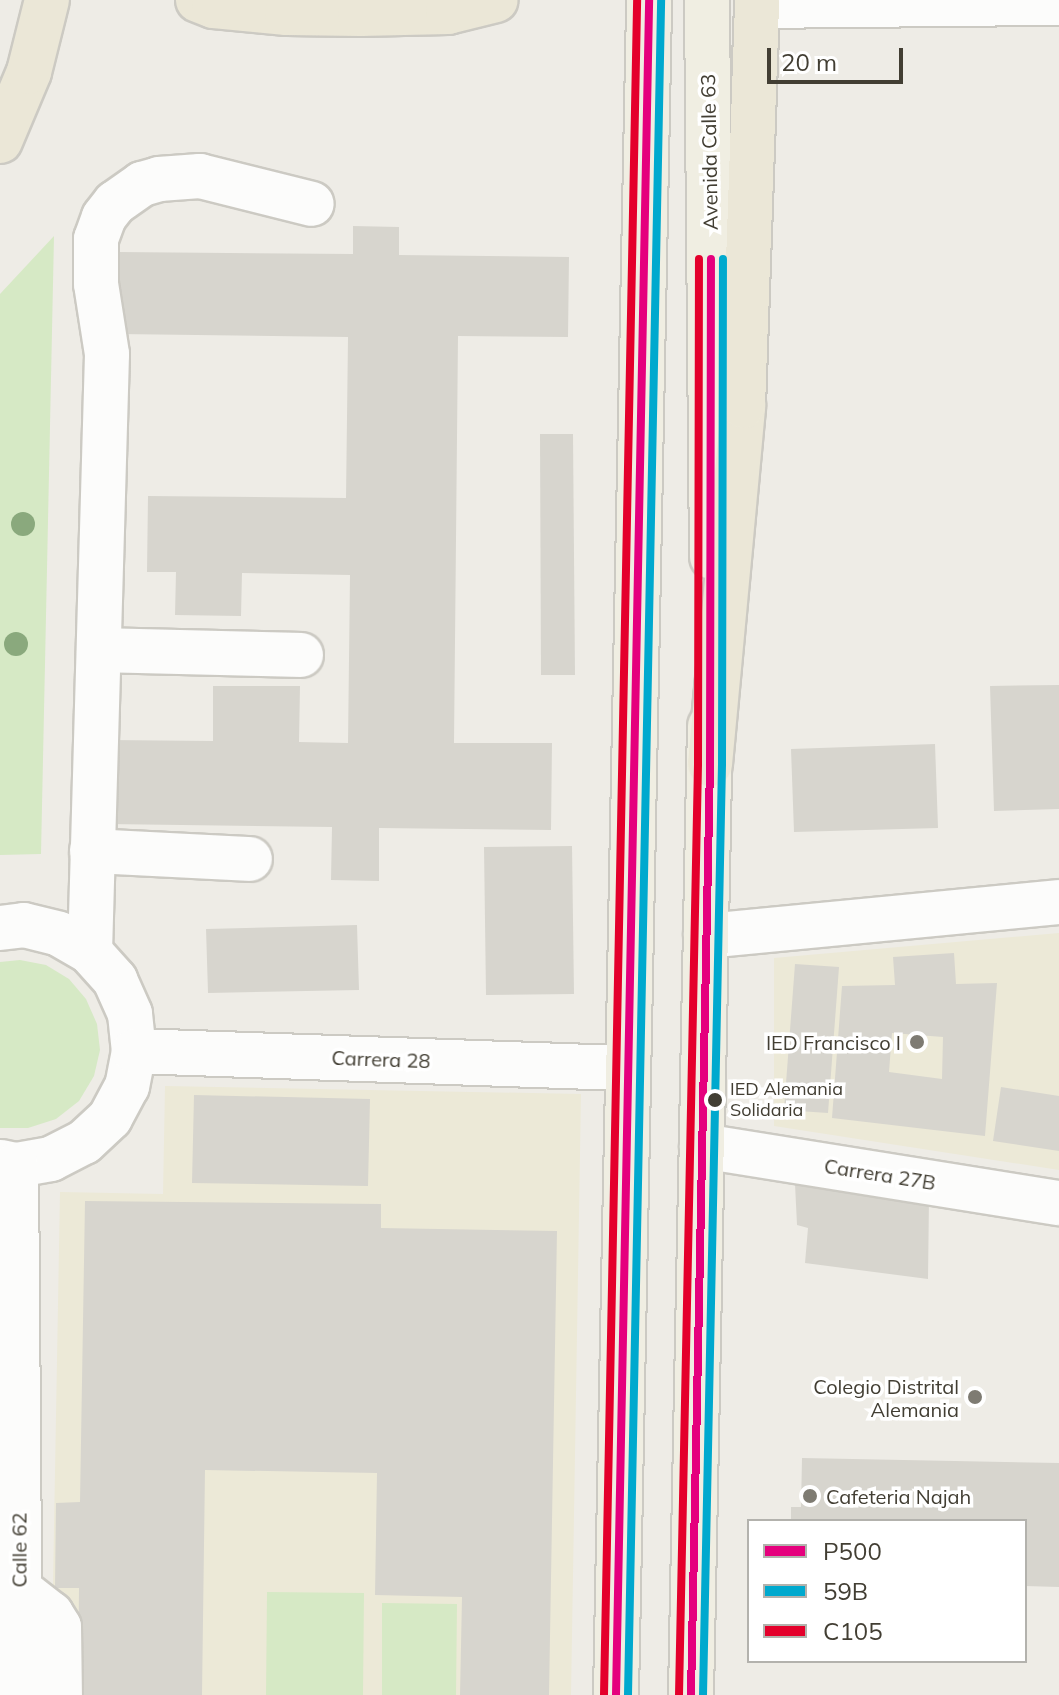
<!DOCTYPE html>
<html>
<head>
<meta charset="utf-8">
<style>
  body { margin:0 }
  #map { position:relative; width:1059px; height:1695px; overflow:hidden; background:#eeece6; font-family:Mulish,sans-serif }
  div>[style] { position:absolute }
  .education>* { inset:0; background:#ece9d7 }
  .green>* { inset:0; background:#d6e9c5 }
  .building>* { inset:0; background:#d7d5ce }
  .roads { filter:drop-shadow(2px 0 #cccac3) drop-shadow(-2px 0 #cccac3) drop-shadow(0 2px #cccac3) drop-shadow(0 -2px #cccac3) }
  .minor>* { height:44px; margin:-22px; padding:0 22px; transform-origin:22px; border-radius:22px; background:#fcfcfb }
  .major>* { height:44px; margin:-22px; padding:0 22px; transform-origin:22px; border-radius:22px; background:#f0eee2 }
  .highway>* { height:44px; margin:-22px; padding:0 22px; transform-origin:22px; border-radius:22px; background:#ebe7d7 }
  .bus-1>* { height:8px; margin:-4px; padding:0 4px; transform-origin:4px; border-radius:4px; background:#e5007d }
  .bus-2>* { height:8px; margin:-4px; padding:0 4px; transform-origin:4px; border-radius:4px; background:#00a9ce }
  .bus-3>* { height:8px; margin:-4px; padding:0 4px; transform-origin:4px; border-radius:4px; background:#e4002b }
  .trees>* { width:24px; height:24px; margin:-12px; border-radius:50%; background:#8aa97d }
  .dots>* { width:22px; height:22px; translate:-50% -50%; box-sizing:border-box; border:4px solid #fff; border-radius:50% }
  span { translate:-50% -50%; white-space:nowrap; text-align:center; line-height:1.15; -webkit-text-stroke:7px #fff; paint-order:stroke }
  .bus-label { font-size:18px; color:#423e33 }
  .left { translate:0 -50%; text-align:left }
  .street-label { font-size:20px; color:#423e33 }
  .poi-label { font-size:20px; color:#423e33 }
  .right { translate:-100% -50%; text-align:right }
  .legend { position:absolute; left:747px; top:1519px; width:280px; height:144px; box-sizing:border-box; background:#fff; border:2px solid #b3b2ad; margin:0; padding:10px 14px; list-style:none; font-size:24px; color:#423e33 }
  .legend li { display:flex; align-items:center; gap:16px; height:40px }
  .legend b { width:40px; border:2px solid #b3b2ad }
  .scale { position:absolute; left:767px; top:48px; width:136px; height:36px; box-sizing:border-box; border:4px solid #423e33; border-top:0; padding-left:10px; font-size:24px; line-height:28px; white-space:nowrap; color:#423e33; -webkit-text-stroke:6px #fff; paint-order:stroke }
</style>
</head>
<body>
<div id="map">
  <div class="education">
    <i style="clip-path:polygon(1059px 933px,1059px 1170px,774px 1126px,774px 958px)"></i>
    <i style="clip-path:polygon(165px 1086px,581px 1094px,571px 1695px,51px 1695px,60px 1192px,163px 1194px)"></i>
  </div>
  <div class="green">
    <i style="clip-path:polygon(54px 236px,41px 854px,0 855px,0 294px)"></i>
    <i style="clip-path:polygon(20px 960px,46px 965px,69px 979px,86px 999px,97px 1024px,100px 1050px,94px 1076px,79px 1101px,56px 1119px,28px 1128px,0 1128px,0 962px)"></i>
    <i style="clip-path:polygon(267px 1592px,364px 1593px,363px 1695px,266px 1695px)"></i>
    <i style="clip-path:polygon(382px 1603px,457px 1604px,456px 1695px,382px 1695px)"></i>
  </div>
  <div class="building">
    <i style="clip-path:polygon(353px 226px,399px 227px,399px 255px,569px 257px,568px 337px,458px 336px,454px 743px,552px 743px,551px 830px,379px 828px,379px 881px,331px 880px,332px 827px,107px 824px,108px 740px,213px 741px,213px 686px,300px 686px,299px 742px,348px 743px,350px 575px,242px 573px,241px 616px,175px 615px,176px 572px,147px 572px,148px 496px,346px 498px,348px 337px,118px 334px,118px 252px,353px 254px)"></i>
    <i style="clip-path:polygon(540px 434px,573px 434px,575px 675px,541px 675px)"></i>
    <i style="clip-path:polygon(1059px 685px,1059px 809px,994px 811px,990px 686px)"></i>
    <i style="clip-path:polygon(935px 744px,938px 828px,794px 832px,791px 749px)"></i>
    <i style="clip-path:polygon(572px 846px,574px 994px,486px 995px,484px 847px)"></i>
    <i style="clip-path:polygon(357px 925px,359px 990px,208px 993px,206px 929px)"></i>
    <i style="clip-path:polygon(evenodd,954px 953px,956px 984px,997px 983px,985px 1136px,832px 1118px,842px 986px,895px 985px,893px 957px,954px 953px,892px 1033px,943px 1037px,942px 1079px,889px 1072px,892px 1033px)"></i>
    <i style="clip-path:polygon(795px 964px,839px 967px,828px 1113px,784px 1110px)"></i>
    <i style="clip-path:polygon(1001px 1087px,1059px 1096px,1059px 1151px,993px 1141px)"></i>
    <i style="clip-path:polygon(194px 1095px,370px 1099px,368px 1186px,192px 1183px)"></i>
    <i style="clip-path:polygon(805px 1173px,929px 1199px,928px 1279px,805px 1263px,808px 1228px,797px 1225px,795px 1184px)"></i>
    <i style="clip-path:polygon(85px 1201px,381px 1204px,381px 1228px,557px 1231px,549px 1695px,460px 1695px,462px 1597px,375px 1595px,377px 1473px,205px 1470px,202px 1695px,78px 1695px,79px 1588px,55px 1588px,56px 1503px,80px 1502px)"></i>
    <i style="clip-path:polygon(802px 1458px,1059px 1463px,1059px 1587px,1025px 1586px,1025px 1521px,791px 1521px,791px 1507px,801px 1507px)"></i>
  </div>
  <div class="roads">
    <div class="minor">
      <i style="left:757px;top:6px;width:302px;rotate:-0.6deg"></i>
      <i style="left:99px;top:650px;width:202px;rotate:1.4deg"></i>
      <i style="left:92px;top:851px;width:158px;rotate:2.9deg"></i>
      <i style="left:0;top:928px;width:24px;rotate:-7deg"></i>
      <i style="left:24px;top:925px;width:36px;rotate:14deg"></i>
      <i style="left:59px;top:934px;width:36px;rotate:30deg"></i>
      <i style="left:90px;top:952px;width:38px;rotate:48deg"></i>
      <i style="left:115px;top:980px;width:37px;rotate:66deg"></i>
      <i style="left:130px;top:1014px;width:37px;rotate:84deg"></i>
      <i style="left:134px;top:1051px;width:36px;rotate:101deg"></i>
      <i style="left:127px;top:1086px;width:36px;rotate:118deg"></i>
      <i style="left:110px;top:1118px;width:35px;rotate:137deg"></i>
      <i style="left:84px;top:1142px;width:37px;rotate:153deg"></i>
      <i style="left:51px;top:1159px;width:36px;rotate:170deg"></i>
      <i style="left:16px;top:1165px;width:16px;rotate:-169deg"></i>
      <i style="left:706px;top:936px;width:355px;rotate:-5.5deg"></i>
      <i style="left:90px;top:952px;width:598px;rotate:-88.37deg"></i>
      <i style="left:107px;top:354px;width:71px;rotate:-98.9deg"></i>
      <i style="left:96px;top:284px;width:45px;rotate:-90deg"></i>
      <i style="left:96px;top:239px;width:23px;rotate:-70deg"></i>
      <i style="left:104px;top:217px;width:18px;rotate:-52deg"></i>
      <i style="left:115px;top:203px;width:33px;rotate:-35deg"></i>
      <i style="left:142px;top:184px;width:18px;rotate:-16deg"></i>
      <i style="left:159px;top:179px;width:41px;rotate:-4.2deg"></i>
      <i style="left:200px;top:176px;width:115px;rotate:14deg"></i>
      <i style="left:134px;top:1051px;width:494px;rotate:2deg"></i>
      <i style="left:702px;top:1146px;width:362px;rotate:9.1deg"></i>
      <i style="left:16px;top:1165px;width:530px;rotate:89.57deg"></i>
      <i style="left:19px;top:1589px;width:41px;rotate:38deg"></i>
      <i style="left:51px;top:1614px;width:15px;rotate:58deg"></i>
      <i style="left:59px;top:1627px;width:68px;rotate:89.2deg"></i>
    </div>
    <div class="major">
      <i style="left:707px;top:0;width:557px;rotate:89.49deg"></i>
      <i style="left:616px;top:1695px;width:1695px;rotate:-88.88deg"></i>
      <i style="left:691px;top:1695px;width:969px;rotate:-88.88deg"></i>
    </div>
    <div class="highway">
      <i style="left:198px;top:0;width:17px;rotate:21deg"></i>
      <i style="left:214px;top:6px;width:73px;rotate:5.5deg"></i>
      <i style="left:287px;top:13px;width:73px;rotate:0.8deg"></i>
      <i style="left:360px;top:14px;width:88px;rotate:-1.3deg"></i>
      <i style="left:448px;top:12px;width:49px;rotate:-14deg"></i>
      <i style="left:0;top:141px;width:75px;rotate:-67.2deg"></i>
      <i style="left:29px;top:72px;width:74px;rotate:-76deg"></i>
      <i style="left:710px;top:764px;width:360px;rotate:-84.7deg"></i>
      <i style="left:743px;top:406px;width:406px;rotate:-88deg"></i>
    </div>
  </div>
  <div class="bus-1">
    <i style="left:616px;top:1695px;width:1695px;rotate:-88.88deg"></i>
    <i style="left:691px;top:1695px;width:931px;rotate:-88.83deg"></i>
    <i style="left:710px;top:764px;width:505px;rotate:-89.89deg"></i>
  </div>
  <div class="bus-2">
    <i style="left:628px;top:1695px;width:1695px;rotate:-88.88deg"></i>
    <i style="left:703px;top:1695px;width:931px;rotate:-88.83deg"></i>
    <i style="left:722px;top:764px;width:505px;rotate:-89.89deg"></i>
  </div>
  <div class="bus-3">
    <i style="left:604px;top:1695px;width:1695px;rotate:-88.88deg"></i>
    <i style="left:679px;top:1695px;width:931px;rotate:-88.83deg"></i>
    <i style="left:698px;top:764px;width:505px;rotate:-89.89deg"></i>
  </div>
  <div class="trees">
    <i style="left:23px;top:524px"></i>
    <i style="left:16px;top:644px"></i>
  </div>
  <div class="dots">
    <i style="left:917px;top:1042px;background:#7e7b72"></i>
    <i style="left:715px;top:1100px;background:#423e33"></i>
    <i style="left:975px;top:1397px;background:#7e7b72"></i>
    <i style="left:810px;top:1496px;background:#7e7b72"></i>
  </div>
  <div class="bus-label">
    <span class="left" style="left:730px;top:1100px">IED Alemania<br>Solidaria</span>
  </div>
  <div class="street-label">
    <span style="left:709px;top:152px;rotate:-91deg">Avenida Calle 63</span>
    <span style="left:381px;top:1059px;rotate:2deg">Carrera 28</span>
    <span style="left:880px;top:1174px;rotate:9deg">Carrera 27B</span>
    <span style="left:19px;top:1550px;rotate:-90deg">Calle 62</span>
  </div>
  <div class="poi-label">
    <span class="right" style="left:901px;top:1042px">IED Francisco I</span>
    <span class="right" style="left:959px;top:1398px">Colegio Distrital<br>Alemania</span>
    <span class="left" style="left:826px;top:1496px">Cafeteria Najah</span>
  </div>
  <ul class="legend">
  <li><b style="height:10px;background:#e5007d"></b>P500</li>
  <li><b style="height:10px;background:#00a9ce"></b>59B</li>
  <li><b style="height:10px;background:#e4002b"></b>C105</li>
  </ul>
  <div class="scale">20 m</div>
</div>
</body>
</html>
